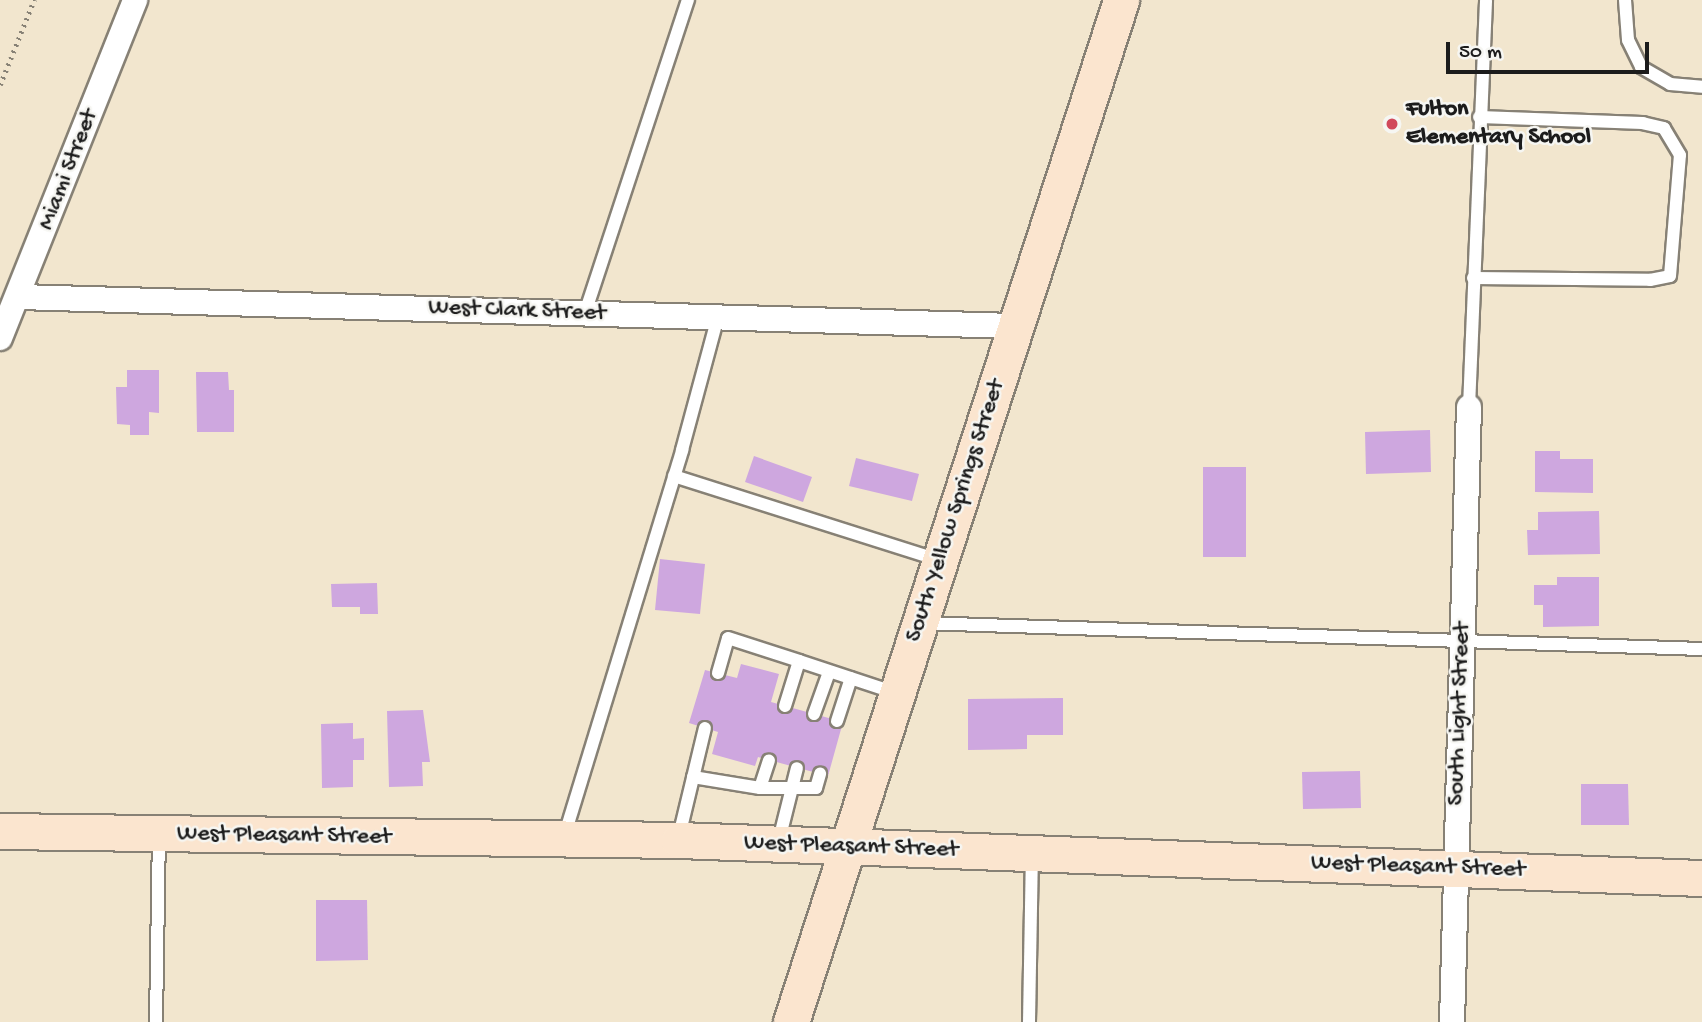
<!DOCTYPE html>
<html>
<head>
<meta charset="utf-8">
<style>
  body { margin:0 }
  #map { position:relative; width:1702px; height:1022px; overflow:hidden; background:#f2e6ce; font-family:"Gochi Hand",sans-serif }
  div>[style] { position:absolute }
  .building>* { inset:0; background:#cea7df }
  .path>* { height:4.5px; margin-top:-2.25px; transform-origin:0; background:repeating-linear-gradient(90deg,#878175 0 2px,transparent 0 7px) }
  .roads { filter:drop-shadow(2px 0 #878175) drop-shadow(-2px 0 #878175) drop-shadow(0 2px #878175) drop-shadow(0 -2px #878175) }
  .lane>* { height:12px; margin:-6px; padding:0 6px; transform-origin:6px; border-radius:6px; background:#fff }
  .street>* { height:24px; margin:-12px; padding:0 12px; transform-origin:12px; border-radius:12px; background:#fff }
  .secondary>* { height:35px; margin:-17.5px; padding:0 17.5px; transform-origin:17.5px; border-radius:17.5px; background:#fbe5cf }
  .dots>* { width:19px; height:19px; translate:-50% -50%; box-sizing:border-box; border:4px solid #f6f6f2; border-radius:50% }
  span { translate:-50% -50%; white-space:nowrap; text-align:center; line-height:1.15; -webkit-text-stroke:5px #f6f6f2; paint-order:stroke }
  .poi-label { font-size:24px; color:#1c1c1c; font-weight:700 }
  .left { translate:0 -50%; text-align:left }
  .street-label { font-size:24px; color:#1c1c1c }
  .scale { position:absolute; left:1446px; top:42px; width:203px; height:32px; box-sizing:border-box; border:4px solid #1c1c1c; border-top:0; padding-left:9px; font-size:21px; line-height:24px; white-space:nowrap; color:#1c1c1c; -webkit-text-stroke:5px #f6f6f2; paint-order:stroke }
</style>
</head>
<body>
<div id="map">
  <div class="building">
    <i style="clip-path:polygon(127px 370px,159px 370px,159px 413px,149px 412px,149px 435px,130px 435px,130px 425px,117px 424px,116px 387px,127px 387px)"></i>
    <i style="clip-path:polygon(196px 372px,228px 372px,229px 390px,234px 390px,234px 432px,197px 432px)"></i>
    <i style="clip-path:polygon(1430px 430px,1431px 472px,1366px 474px,1365px 432px)"></i>
    <i style="clip-path:polygon(1535px 451px,1560px 451px,1560px 459px,1593px 459px,1593px 493px,1535px 492px)"></i>
    <i style="clip-path:polygon(754px 456px,812px 477px,803px 502px,745px 482px)"></i>
    <i style="clip-path:polygon(856px 458px,919px 474px,912px 501px,849px 486px)"></i>
    <i style="clip-path:polygon(1203px 467px,1246px 467px,1246px 557px,1203px 557px)"></i>
    <i style="clip-path:polygon(1599px 511px,1600px 554px,1528px 555px,1527px 530px,1538px 530px,1538px 512px)"></i>
    <i style="clip-path:polygon(660px 559px,705px 564px,700px 614px,655px 610px)"></i>
    <i style="clip-path:polygon(1557px 577px,1599px 577px,1599px 626px,1543px 627px,1543px 605px,1534px 605px,1534px 585px,1557px 585px)"></i>
    <i style="clip-path:polygon(377px 583px,378px 614px,360px 614px,360px 607px,332px 607px,331px 584px)"></i>
    <i style="clip-path:polygon(741px 664px,779px 674px,771px 702px,843px 722px,828px 776px,758px 757px,755px 766px,712px 754px,718px 732px,689px 723px,705px 670px,737px 678px)"></i>
    <i style="clip-path:polygon(1063px 698px,1063px 735px,1027px 735px,1027px 749px,968px 750px,968px 699px)"></i>
    <i style="clip-path:polygon(423px 710px,430px 762px,422px 762px,423px 786px,389px 787px,387px 711px)"></i>
    <i style="clip-path:polygon(353px 723px,353px 739px,364px 738px,364px 760px,353px 760px,353px 787px,322px 788px,321px 724px)"></i>
    <i style="clip-path:polygon(1360px 771px,1361px 808px,1303px 809px,1302px 772px)"></i>
    <i style="clip-path:polygon(1581px 784px,1628px 784px,1629px 825px,1581px 825px)"></i>
    <i style="clip-path:polygon(316px 900px,367px 900px,368px 960px,316px 961px)"></i>
  </div>
  <div class="path">
    <i style="left:0;top:85px;width:92px;rotate:-68.2deg"></i>
  </div>
  <div class="roads">
    <div class="lane">
      <i style="left:1625px;top:0;width:40px;rotate:85.7deg"></i>
      <i style="left:1628px;top:40px;width:30px;rotate:64deg"></i>
      <i style="left:1641px;top:67px;width:34px;rotate:30deg"></i>
      <i style="left:1670px;top:84px;width:32px;rotate:5deg"></i>
      <i style="left:1473px;top:278px;width:177px;rotate:0.6deg"></i>
      <i style="left:1650px;top:280px;width:20px;rotate:-11deg"></i>
      <i style="left:1670px;top:276px;width:121px;rotate:-85.3deg"></i>
      <i style="left:1680px;top:155px;width:31px;rotate:-121deg"></i>
      <i style="left:1664px;top:128px;width:22px;rotate:-167deg"></i>
      <i style="left:1643px;top:123px;width:164px;rotate:-177.9deg"></i>
      <i style="left:585px;top:313px;width:330px;rotate:-71.8deg"></i>
      <i style="left:1469px;top:407px;width:407px;rotate:-87.6deg"></i>
      <i style="left:674px;top:476px;width:278px;rotate:17.6deg"></i>
      <i style="left:922px;top:623px;width:780px;rotate:1.91deg"></i>
      <i style="left:718px;top:673px;width:36px;rotate:-74deg"></i>
      <i style="left:728px;top:638px;width:75px;rotate:17.9deg"></i>
      <i style="left:785px;top:706px;width:47px;rotate:-72.7deg"></i>
      <i style="left:799px;top:661px;width:102px;rotate:18.3deg"></i>
      <i style="left:814px;top:714px;width:45px;rotate:-70.3deg"></i>
      <i style="left:837px;top:721px;width:45px;rotate:-72deg"></i>
      <i style="left:693px;top:777px;width:68px;rotate:9.3deg"></i>
      <i style="left:760px;top:788px;width:29px;rotate:-72deg"></i>
      <i style="left:760px;top:788px;width:56px"></i>
      <i style="left:816px;top:788px;width:15px;rotate:-74deg"></i>
      <i style="left:679px;top:836px;width:111px;rotate:-76.5deg"></i>
      <i style="left:564px;top:837px;width:405px;rotate:-73deg"></i>
      <i style="left:682px;top:450px;width:138px;rotate:-74.9deg"></i>
      <i style="left:779px;top:840px;width:74px;rotate:-76deg"></i>
      <i style="left:156px;top:1022px;width:185px;rotate:-89.1deg"></i>
      <i style="left:1029px;top:1022px;width:168px;rotate:-89deg"></i>
    </div>
    <div class="street">
      <i style="left:19px;top:297px;width:997px;rotate:1.67deg"></i>
      <i style="left:0;top:338px;width:364px;rotate:-68.2deg"></i>
      <i style="left:1452px;top:1022px;width:615px;rotate:-88.42deg"></i>
    </div>
    <div class="secondary">
      <i style="left:0;top:831px;width:679px;rotate:0.76deg"></i>
      <i style="left:679px;top:840px;width:1024px;rotate:2.13deg"></i>
      <i style="left:791px;top:1022px;width:1074px;rotate:-72.1deg"></i>
    </div>
  </div>
  <div class="dots">
    <i style="left:1392px;top:124px;background:#d1495b"></i>
  </div>
  <div class="poi-label">
    <span class="left" style="left:1406px;top:124px">Fulton<br>Elementary School</span>
  </div>
  <div class="street-label">
    <span style="left:69px;top:170px;rotate:-69deg">Miami Street</span>
    <span style="left:517px;top:311px;rotate:2deg">West Clark Street</span>
    <span style="left:956px;top:511px;rotate:-72deg">South Yellow Springs Street</span>
    <span style="left:1460px;top:714px;rotate:-88deg">South Light Street</span>
    <span style="left:284px;top:836px;rotate:1deg">West Pleasant Street</span>
    <span style="left:851px;top:847px;rotate:2deg">West Pleasant Street</span>
    <span style="left:1418px;top:867px;rotate:2deg">West Pleasant Street</span>
  </div>
  <div class="scale">50 m</div>
</div>
</body>
</html>
